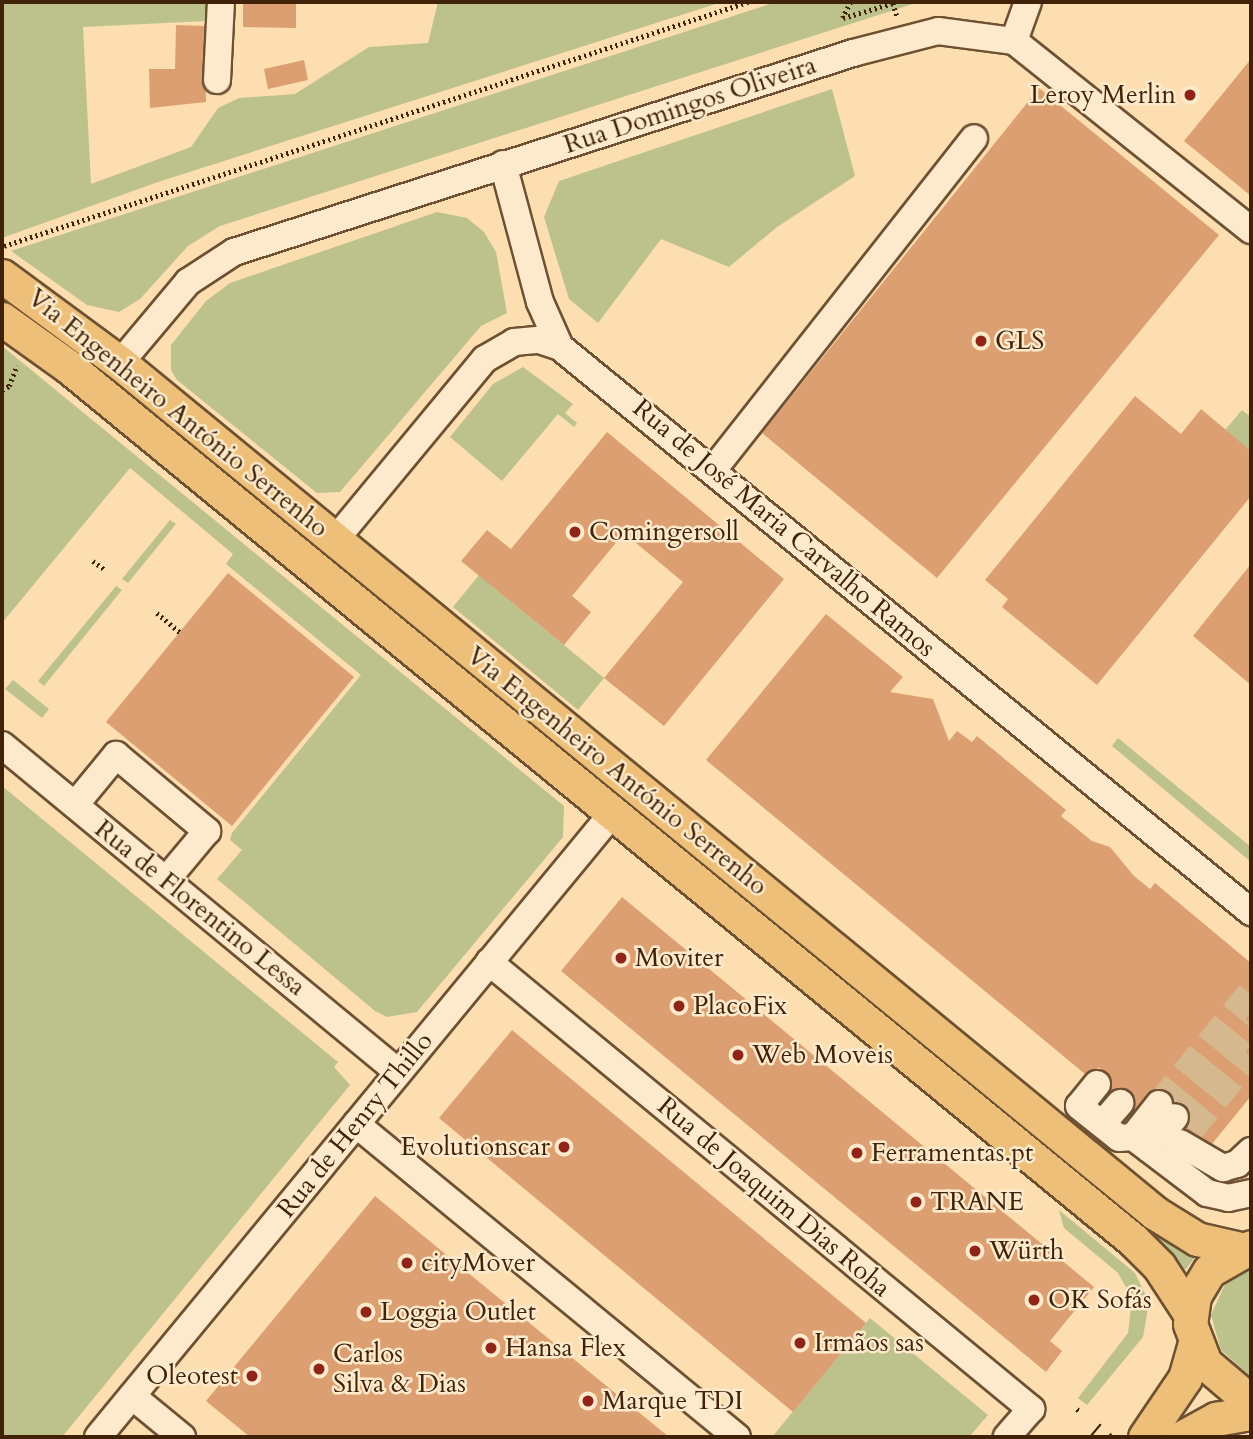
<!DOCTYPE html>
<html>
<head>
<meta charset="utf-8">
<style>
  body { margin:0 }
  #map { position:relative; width:1253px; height:1439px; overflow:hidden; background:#fcdeb1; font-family:Cardo,serif }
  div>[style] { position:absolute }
  .green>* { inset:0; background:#bdc28d }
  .building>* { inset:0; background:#dc9f71 }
  .minor-tunnel>* { height:26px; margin-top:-13px; transform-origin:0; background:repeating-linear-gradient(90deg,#d6b88f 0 26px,transparent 0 39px) }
  .path>* { height:4.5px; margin-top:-2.25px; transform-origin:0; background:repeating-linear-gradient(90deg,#3f2208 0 2px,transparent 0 5.5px) }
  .roads { filter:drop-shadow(2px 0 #6e5132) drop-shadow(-2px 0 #6e5132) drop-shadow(0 2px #6e5132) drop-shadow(0 -2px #6e5132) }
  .minor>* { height:26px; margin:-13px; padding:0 13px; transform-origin:13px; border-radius:13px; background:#fdeacc }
  .major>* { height:33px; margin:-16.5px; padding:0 16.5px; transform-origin:16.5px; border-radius:16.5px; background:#eebf78 }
  .tram>* { height:2px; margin:-1px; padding:0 1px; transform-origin:1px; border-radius:1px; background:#3f2208 }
  .dots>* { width:19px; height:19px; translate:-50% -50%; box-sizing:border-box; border:4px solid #fdeacc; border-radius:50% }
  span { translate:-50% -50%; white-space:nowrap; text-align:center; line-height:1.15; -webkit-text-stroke:5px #fdeacc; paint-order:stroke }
  .poi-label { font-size:26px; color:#3f2208 }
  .right { translate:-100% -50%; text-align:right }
  .left { translate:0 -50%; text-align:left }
  .street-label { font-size:26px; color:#3f2208 }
  .frame { position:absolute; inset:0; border:4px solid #3f2208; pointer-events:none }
</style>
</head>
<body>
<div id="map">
  <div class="green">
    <i style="clip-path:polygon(2px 2px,207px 2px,206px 21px,83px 27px,91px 184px,191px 147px,218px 108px,239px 98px,295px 94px,369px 47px,428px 43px,438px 2px,722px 2px,158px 182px,2px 238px)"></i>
    <i style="clip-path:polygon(776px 2px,919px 2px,220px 226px,188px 246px,140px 299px,119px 312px,87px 305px,11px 251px)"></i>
    <i style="clip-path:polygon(832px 89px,855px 176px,777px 227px,729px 267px,661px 239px,598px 323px,569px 299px,544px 217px,559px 181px)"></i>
    <i style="clip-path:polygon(437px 212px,467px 218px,484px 232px,496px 252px,507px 313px,481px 326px,340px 492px,317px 493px,177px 380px,171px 370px,171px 345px,206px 301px,230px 283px)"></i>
    <i style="clip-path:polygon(12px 300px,551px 736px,547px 741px,8px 306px)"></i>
    <i style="clip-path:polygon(2px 346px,564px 806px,563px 837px,417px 1012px,387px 1017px,375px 1011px,217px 879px,242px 850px,230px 840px,232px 833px,361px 675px,226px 564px,233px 554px,130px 468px,2px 623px)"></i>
    <i style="clip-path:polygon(523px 367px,573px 404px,565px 413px,577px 423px,574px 427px,558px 414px,502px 481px,450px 437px,493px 384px)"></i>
    <i style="clip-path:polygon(1242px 410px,1251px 417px,1251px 451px,1225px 430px)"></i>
    <i style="clip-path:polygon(170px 520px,176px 524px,128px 583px,122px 579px)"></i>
    <i style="clip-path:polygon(479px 575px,604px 678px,578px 710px,453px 607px)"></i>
    <i style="clip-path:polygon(116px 586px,122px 590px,44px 686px,38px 681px)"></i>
    <i style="clip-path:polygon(13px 680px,49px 709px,42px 718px,5px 689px)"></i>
    <i style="clip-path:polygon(1118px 738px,1251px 847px,1251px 862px,1112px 746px)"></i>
    <i style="clip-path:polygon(562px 745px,1139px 1219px,1135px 1224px,558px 750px)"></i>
    <i style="clip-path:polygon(2px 786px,338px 1062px,334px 1067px,350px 1085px,62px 1437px,2px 1437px)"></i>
    <i style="clip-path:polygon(1059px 1210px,1135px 1273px,1149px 1302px,1143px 1337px,1087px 1405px,1078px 1398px,1128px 1333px,1132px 1298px,1118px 1273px,1064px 1228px)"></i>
    <i style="clip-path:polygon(1153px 1230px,1197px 1255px,1185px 1270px,1149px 1236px)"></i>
    <i style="clip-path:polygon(1251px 1268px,1251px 1377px,1221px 1350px,1211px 1315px,1226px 1282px)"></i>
    <i style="clip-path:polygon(870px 1318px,988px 1415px,969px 1437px,772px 1437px)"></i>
  </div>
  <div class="building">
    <i style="clip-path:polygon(243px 2px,296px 2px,296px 28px,243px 27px)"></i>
    <i style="clip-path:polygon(176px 25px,204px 26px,206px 102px,150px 108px,149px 69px,175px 69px)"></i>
    <i style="clip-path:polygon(1251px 59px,1251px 196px,1184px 141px)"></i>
    <i style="clip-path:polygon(304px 60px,308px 80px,268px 89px,264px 69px)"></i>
    <i style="clip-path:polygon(1039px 88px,1219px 235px,937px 578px,762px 433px)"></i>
    <i style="clip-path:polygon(1135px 396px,1181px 434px,1201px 409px,1251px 451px,1251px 496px,1097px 685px,1002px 607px,1008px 599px,985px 580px)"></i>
    <i style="clip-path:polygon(607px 432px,784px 579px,664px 726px,604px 678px,683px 582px,624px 533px,572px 596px,591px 612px,564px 645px,461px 561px,487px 530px,511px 549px)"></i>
    <i style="clip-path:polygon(1251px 564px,1251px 685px,1193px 636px)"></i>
    <i style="clip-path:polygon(228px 573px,354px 677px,232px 826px,106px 722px)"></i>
    <i style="clip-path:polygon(826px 614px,903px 677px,890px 692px,933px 699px,949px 741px,957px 731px,972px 742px,977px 736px,1066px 810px,1061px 816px,1092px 841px,1110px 847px,1134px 876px,1150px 889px,1155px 883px,1251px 963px,1251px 1096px,1212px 1144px,1186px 1129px,1189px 1111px,1162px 1089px,1147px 1094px,1133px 1112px,1135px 1097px,1124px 1088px,1111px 1091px,1107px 1072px,1099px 1068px,1085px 1074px,706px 760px)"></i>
    <i style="clip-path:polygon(622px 897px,1094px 1287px,1050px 1341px,1062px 1351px,1046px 1372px,561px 971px)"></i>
    <i style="clip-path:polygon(512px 1030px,866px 1323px,793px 1412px,439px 1118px)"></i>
    <i style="clip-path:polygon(375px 1196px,478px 1281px,669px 1437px,250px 1437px,206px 1401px)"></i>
  </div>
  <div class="minor-tunnel">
    <i style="left:1159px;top:1104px;width:145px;rotate:-50.6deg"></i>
    <i style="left:1175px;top:1117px;width:120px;rotate:-50.7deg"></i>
    <i style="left:1191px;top:1130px;width:95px;rotate:-51deg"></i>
  </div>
  <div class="path">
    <i style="left:851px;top:2px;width:18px;rotate:117deg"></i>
    <i style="left:843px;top:18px;width:52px;rotate:-16.7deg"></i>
    <i style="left:893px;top:3px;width:14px;rotate:73deg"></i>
    <i style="left:4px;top:246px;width:783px;rotate:-18.16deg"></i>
    <i style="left:2px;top:390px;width:8px;rotate:-30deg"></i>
    <i style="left:9px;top:386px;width:22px;rotate:-69deg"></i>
    <i style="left:93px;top:561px;width:14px;rotate:36deg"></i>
    <i style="left:157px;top:613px;width:30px;rotate:40deg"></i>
    <i style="left:1077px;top:1409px;width:5px;rotate:37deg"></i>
  </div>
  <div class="roads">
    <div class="minor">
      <i style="left:1014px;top:41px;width:41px;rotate:-70.3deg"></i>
      <i style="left:217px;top:80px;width:78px;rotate:-87.1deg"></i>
      <i style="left:503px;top:164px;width:143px;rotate:75deg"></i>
      <i style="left:540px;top:302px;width:49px;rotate:66deg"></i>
      <i style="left:120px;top:363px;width:106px;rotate:-50deg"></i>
      <i style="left:188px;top:282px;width:55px;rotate:-33.1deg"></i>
      <i style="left:234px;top:252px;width:650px;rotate:-17.82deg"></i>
      <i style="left:853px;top:53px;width:88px;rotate:-14.5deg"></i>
      <i style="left:938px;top:31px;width:77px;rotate:7.5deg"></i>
      <i style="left:1014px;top:41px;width:303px;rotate:38.6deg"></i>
      <i style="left:713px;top:470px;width:422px;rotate:-51.8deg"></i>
      <i style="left:335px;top:540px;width:235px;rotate:-50.4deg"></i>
      <i style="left:485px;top:359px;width:34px;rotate:-30deg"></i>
      <i style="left:514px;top:342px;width:25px;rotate:-5deg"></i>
      <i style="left:539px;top:340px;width:22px;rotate:18deg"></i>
      <i style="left:560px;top:347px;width:893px;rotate:39.27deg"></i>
      <i style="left:2px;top:745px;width:514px;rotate:39.55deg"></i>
      <i style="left:75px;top:805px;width:65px;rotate:-50.6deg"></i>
      <i style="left:116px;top:755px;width:119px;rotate:39.9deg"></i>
      <i style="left:207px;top:831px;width:64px;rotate:129.9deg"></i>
      <i style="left:489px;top:962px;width:703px;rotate:39.51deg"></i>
      <i style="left:1031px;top:1409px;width:37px;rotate:131deg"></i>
      <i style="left:1097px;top:1084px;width:28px;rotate:129deg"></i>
      <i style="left:1079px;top:1106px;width:51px;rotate:38.7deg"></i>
      <i style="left:1119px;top:1138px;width:14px;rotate:-4deg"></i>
      <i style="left:1133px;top:1137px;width:93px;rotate:37.1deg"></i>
      <i style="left:1207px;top:1193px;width:22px;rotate:13deg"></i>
      <i style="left:1228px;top:1198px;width:24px;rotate:-12deg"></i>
      <i style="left:356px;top:1124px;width:493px;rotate:39.4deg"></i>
      <i style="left:1102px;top:1124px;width:28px;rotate:-49deg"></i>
      <i style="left:1133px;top:1137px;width:42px;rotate:-51.8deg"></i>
      <i style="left:1180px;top:1143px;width:50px;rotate:30.2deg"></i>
      <i style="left:1223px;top:1168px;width:15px;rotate:-16deg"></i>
      <i style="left:1237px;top:1164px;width:19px;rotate:-43deg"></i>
      <i style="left:1149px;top:1149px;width:41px;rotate:-50.9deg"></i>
      <i style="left:132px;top:1396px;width:65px;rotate:39.4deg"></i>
      <i style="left:98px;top:1437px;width:808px;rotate:-50.48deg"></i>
    </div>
    <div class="major">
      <i style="left:2px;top:276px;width:147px;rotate:36.4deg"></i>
      <i style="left:120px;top:363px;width:1339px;rotate:39.39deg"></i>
      <i style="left:1155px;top:1213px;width:49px;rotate:31.8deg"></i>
      <i style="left:1197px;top:1239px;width:45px;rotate:12.8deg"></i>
      <i style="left:2px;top:319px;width:82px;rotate:35.6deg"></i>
      <i style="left:69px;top:367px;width:1376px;rotate:39.37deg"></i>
      <i style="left:1133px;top:1240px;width:37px;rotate:45deg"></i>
      <i style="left:1159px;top:1266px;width:59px;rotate:56.9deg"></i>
      <i style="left:1251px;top:1247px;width:48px;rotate:150.3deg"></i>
      <i style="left:1209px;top:1271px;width:29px;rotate:121deg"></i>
      <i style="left:1194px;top:1296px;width:28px;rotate:98deg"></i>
      <i style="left:1190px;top:1324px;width:42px;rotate:69deg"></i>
      <i style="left:1205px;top:1363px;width:60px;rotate:40.3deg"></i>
      <i style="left:1145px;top:1437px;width:71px;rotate:-55.9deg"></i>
      <i style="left:1185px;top:1378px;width:36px;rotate:-74deg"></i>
      <i style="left:1183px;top:1437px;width:38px;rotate:-29deg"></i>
      <i style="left:1216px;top:1419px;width:36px;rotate:-10deg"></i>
    </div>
  </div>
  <div class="tram">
    <i style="left:1090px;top:1437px;width:16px;rotate:-50deg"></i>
    <i style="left:1108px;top:1437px;width:4px;rotate:-45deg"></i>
  </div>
  <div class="dots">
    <i style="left:1190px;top:95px;background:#8f2418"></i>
    <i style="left:981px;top:341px;background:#8f2418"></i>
    <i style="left:575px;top:532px;background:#8f2418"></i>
    <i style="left:621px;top:958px;background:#8f2418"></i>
    <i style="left:679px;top:1006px;background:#8f2418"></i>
    <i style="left:738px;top:1055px;background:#8f2418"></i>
    <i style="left:564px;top:1147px;background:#8f2418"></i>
    <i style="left:857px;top:1153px;background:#8f2418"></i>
    <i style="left:916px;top:1202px;background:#8f2418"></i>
    <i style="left:975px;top:1251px;background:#8f2418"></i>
    <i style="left:407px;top:1263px;background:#8f2418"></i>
    <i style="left:1034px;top:1300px;background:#8f2418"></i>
    <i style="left:366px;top:1312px;background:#8f2418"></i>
    <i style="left:800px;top:1343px;background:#8f2418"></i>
    <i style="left:491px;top:1348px;background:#8f2418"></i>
    <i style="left:319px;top:1369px;background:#8f2418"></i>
    <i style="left:252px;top:1376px;background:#8f2418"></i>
    <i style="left:588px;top:1401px;background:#8f2418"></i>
  </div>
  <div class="poi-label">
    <span class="right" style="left:1176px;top:95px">Leroy Merlin</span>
    <span class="left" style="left:995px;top:341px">GLS</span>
    <span class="left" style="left:589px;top:532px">Comingersoll</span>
    <span class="left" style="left:635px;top:958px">Moviter</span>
    <span class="left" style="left:693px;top:1006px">PlacoFix</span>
    <span class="left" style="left:752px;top:1055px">Web Moveis</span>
    <span class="right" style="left:550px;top:1147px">Evolutionscar</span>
    <span class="left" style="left:871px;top:1153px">Ferramentas.pt</span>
    <span class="left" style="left:930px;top:1202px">TRANE</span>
    <span class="left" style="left:989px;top:1251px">Würth</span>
    <span class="left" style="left:421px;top:1263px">cityMover</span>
    <span class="left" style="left:1048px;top:1300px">OK Sofás</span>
    <span class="left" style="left:380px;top:1312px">Loggia Outlet</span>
    <span class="left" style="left:814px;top:1343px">Irmãos sas</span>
    <span class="left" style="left:505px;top:1348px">Hansa Flex</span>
    <span class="left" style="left:333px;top:1369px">Carlos<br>Silva &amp; Dias</span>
    <span class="right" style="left:238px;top:1376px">Oleotest</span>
    <span class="left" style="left:602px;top:1401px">Marque TDI</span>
  </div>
  <div class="street-label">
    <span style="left:690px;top:105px;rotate:-18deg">Rua Domingos Oliveira</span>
    <span style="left:178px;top:413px;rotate:39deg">Via Engenheiro António Serrenho</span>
    <span style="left:784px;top:528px;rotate:40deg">Rua de José Maria Carvalho Ramos</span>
    <span style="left:617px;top:771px;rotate:39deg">Via Engenheiro António Serrenho</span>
    <span style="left:200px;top:908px;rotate:39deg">Rua de Florentino Lessa</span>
    <span style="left:355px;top:1125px;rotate:-51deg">Rua de Henry Thillo</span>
    <span style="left:774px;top:1197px;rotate:40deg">Rua de Joaquim Dias Roha</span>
  </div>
  <div class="frame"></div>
</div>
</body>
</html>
